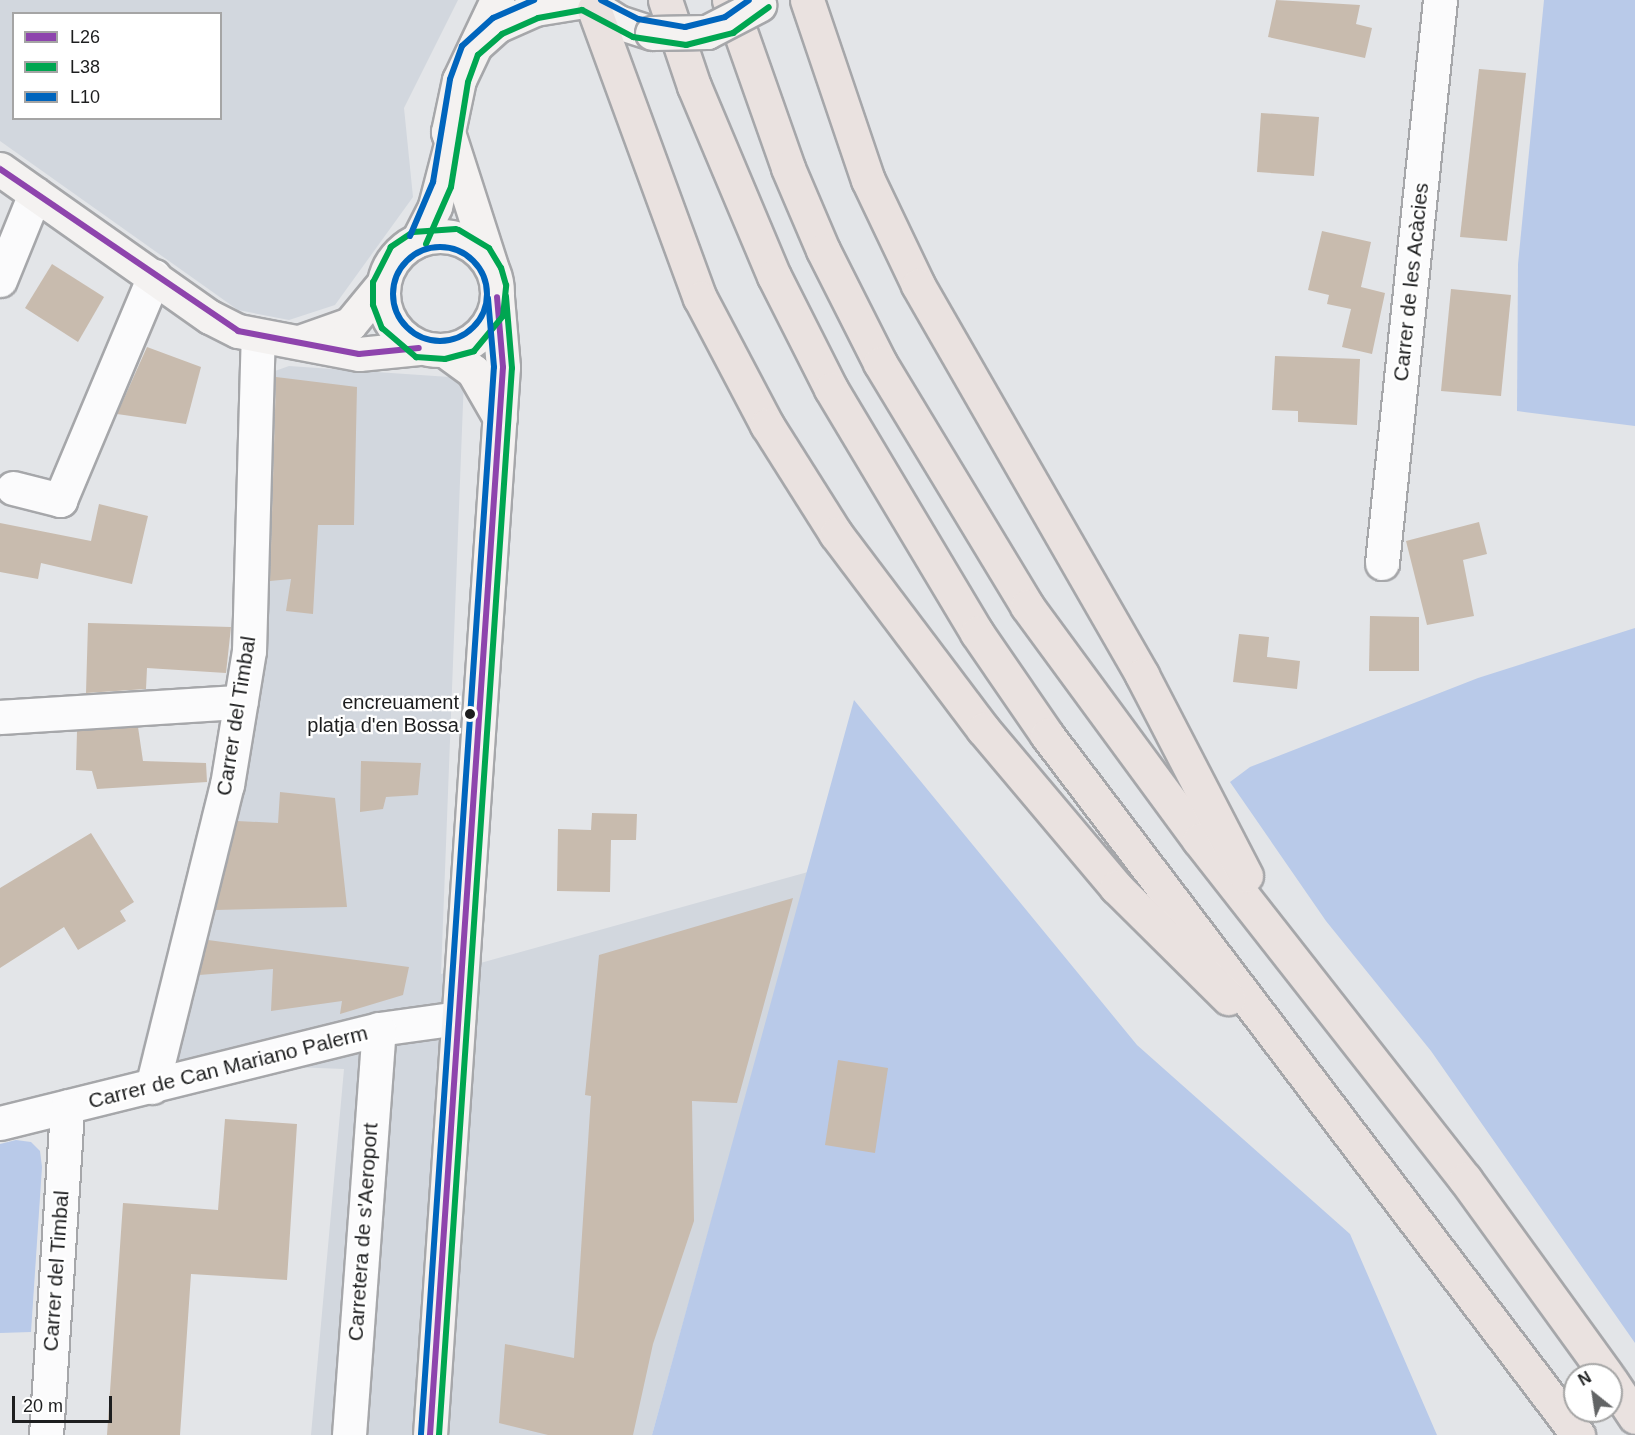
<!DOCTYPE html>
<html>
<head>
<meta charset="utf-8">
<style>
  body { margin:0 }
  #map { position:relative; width:1635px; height:1435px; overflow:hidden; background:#e3e5e8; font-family:Arial,sans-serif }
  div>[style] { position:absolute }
  .built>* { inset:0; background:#d2d7de }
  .green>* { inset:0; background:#b9cae9 }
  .building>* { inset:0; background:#c8bbae }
  .roads { filter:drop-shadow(2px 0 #a6a7aa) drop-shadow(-2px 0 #a6a7aa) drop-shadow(0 2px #a6a7aa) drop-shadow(0 -2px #a6a7aa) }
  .minor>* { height:33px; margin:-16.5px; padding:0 16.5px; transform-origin:16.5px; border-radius:16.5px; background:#fbfbfc }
  .secondary>* { height:33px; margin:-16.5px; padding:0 16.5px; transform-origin:16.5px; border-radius:16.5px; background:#f4f2f1 }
  .secondary>.ring { margin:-16.5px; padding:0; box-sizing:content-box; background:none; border:33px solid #f4f2f1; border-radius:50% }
  .trunk>* { height:33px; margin:-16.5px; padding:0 16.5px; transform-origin:16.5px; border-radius:16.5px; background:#eae2e0 }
  .bridges { filter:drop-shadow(2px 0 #a6a7aa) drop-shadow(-2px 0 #a6a7aa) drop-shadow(0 2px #a6a7aa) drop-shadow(0 -2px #a6a7aa) }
  .secondary-bridge>* { height:33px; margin:-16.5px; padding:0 16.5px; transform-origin:16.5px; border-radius:16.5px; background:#f4f2f1 }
  .bus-1>* { height:6px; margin:-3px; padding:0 3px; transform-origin:3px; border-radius:3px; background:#8e44ad }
  .bus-2>* { height:6px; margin:-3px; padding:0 3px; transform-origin:3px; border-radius:3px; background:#00a651 }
  .bus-3>* { height:6px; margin:-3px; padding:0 3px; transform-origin:3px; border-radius:3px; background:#0065bd }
  .bus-3>.ring { margin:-3px; padding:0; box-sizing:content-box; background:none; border:6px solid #0065bd; border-radius:50% }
  .dots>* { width:16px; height:16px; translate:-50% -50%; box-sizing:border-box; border:3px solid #fff; border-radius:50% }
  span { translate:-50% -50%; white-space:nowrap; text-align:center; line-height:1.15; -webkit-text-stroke:4.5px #fff; paint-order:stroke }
  .bus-label { font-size:20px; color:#1d1e1f }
  .right { translate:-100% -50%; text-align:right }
  .street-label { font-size:21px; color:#1d1e1f }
  .legend { position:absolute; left:12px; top:12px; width:210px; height:108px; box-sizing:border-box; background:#fff; border:2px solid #a5a5a5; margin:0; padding:8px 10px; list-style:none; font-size:18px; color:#1d1e1f }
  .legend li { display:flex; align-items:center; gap:12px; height:30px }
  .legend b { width:30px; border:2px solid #a5a5a5 }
  .north { position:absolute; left:1563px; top:1363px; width:60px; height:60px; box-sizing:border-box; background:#fff; border:2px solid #a5a5a5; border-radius:50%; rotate:330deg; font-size:16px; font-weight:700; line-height:24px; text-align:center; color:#1d1e1f }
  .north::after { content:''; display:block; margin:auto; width:21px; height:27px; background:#626465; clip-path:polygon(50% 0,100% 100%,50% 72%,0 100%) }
  .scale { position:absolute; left:12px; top:1396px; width:100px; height:27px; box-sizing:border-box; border:3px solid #1d1e1f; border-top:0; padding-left:8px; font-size:18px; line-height:21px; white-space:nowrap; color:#1d1e1f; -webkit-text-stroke:4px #fff; paint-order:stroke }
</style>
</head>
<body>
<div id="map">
  <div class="built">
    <i style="clip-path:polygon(evenodd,0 0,458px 0,404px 108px,413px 197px,335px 305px,289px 320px,238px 310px,0 141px,0 0,14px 14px,220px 14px,220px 118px,14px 118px,14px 14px)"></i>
    <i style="clip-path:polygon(289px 366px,464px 378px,441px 974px,808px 872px,652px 1435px,311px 1435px,344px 1069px,139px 1061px,236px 675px,239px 384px)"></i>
  </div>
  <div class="green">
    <i style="clip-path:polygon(1544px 0,1635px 0,1635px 426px,1517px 411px,1518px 264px)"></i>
    <i style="clip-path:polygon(1635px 628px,1635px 1343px,1431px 1051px,1326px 921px,1230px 782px,1250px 767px,1478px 678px)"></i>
    <i style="clip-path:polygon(854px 700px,1137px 1045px,1350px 1234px,1437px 1435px,652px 1435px)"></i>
    <i style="clip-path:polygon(16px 1140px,31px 1142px,40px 1151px,42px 1167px,31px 1332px,0 1333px,0 1144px)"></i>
  </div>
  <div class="building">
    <i style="clip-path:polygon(1276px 0,1360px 5px,1356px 24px,1372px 28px,1365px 58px,1268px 37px)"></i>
    <i style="clip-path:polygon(1479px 69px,1526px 73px,1507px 241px,1460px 237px)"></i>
    <i style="clip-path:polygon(1261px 113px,1319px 117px,1314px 176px,1257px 172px)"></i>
    <i style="clip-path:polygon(1322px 231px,1371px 242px,1361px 287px,1385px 293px,1372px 354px,1342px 347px,1351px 309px,1327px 304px,1329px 295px,1308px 290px)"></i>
    <i style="clip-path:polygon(52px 264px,104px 297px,78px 342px,25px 308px)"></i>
    <i style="clip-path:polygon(1451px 289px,1511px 295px,1501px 396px,1441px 391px)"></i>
    <i style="clip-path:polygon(147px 347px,201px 367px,186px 424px,117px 414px)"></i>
    <i style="clip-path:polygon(1275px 356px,1360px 359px,1357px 425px,1298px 422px,1298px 411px,1272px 410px)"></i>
    <i style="clip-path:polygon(276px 377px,357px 387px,354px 525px,318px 525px,313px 614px,286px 611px,291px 579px,270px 581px)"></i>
    <i style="clip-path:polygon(99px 504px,148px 516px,132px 584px,41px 563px,38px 579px,0 572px,0 523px,91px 541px)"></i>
    <i style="clip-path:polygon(1479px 522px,1487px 554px,1463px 560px,1474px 616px,1427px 625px,1406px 541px)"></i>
    <i style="clip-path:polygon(1370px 616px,1419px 617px,1419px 671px,1369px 671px)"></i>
    <i style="clip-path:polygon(88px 623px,231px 627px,226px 673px,147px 668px,146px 689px,86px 693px)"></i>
    <i style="clip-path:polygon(1239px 634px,1269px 637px,1267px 657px,1300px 661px,1297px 689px,1233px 682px)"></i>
    <i style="clip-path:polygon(138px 727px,143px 761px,206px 763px,207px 782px,97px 789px,92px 771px,76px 770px,77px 731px)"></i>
    <i style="clip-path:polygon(361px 761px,421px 763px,418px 795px,386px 797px,383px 809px,360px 812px)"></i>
    <i style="clip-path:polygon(280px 792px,335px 798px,347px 907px,215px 910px,237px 821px,278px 823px)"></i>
    <i style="clip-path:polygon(592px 813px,637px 814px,636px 840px,611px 840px,610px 892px,557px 891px,558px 829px,591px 830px)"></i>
    <i style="clip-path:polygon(91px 833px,134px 902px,120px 911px,126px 921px,78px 950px,64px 927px,0 968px,0 888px)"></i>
    <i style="clip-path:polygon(793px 898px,737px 1103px,692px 1101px,694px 1221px,653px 1344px,633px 1435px,548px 1435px,499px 1423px,505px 1344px,574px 1358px,591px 1096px,585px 1095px,599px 955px)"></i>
    <i style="clip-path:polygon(208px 940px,274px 949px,409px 967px,403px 995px,340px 1014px,342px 1001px,271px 1011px,273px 969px,199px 975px)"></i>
    <i style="clip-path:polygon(838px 1060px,888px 1068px,875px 1153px,825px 1145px)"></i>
    <i style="clip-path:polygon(225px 1119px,297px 1124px,287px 1280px,191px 1274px,180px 1435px,107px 1435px,123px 1203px,218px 1210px)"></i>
  </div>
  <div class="roads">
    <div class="minor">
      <i style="left:0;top:280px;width:93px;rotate:-67.9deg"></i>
      <i style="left:13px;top:488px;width:49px;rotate:14.3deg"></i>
      <i style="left:60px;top:500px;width:243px;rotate:-67.2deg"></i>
      <i style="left:1382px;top:563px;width:566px;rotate:-84.12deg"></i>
      <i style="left:0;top:717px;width:241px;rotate:-3.6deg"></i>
      <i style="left:152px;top:1087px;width:311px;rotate:-76.1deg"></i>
      <i style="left:227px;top:785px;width:136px;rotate:-80.7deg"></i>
      <i style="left:249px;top:651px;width:314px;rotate:-88.4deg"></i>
      <i style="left:0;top:1123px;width:390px;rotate:-13.9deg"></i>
      <i style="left:379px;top:1029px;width:80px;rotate:-7.9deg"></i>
      <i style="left:46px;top:1435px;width:329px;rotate:-86.3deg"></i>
      <i style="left:349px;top:1435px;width:407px;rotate:-85.8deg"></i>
    </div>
    <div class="secondary">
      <i style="left:584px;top:0;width:40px;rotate:32.9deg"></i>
      <i style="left:618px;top:22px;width:36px;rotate:18deg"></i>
      <i style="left:476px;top:45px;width:28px;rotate:-42deg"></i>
      <i style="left:497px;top:26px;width:42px;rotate:-24.1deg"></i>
      <i style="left:535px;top:9px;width:50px;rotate:-9.3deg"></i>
      <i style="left:0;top:169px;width:257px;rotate:35.2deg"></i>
      <i style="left:210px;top:317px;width:31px;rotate:27deg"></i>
      <i style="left:238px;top:331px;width:123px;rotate:10.8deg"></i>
      <i style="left:359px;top:354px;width:60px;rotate:-5.7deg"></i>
      <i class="ring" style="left:383px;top:236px;width:81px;height:81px"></i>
      <i style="left:418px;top:240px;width:38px;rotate:-63deg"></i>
      <i style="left:435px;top:206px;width:60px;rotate:-75.5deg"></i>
      <i style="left:491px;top:266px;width:141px;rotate:-107.8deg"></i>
      <i style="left:448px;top:132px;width:53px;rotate:-78.1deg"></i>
      <i style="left:459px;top:80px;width:89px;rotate:-64.6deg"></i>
      <i style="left:299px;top:342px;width:54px;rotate:-19.4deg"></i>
      <i style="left:350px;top:324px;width:50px;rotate:-50.6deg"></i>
      <i style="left:444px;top:350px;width:36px;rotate:36deg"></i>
      <i style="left:473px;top:371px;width:54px;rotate:60.1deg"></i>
      <i style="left:430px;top:1435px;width:1070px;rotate:-86.09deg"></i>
      <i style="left:503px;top:367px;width:70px;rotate:-94.9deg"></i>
    </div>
    <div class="trunk">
      <i style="left:665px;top:0;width:91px;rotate:71.4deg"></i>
      <i style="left:694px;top:86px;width:206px;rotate:67.2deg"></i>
      <i style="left:774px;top:276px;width:127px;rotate:63.2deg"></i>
      <i style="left:831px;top:389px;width:284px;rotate:59.1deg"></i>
      <i style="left:977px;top:633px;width:124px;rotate:55.5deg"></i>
      <i style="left:1047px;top:735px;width:879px;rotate:52.82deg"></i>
      <i style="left:729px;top:0;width:178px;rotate:70.6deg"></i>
      <i style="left:788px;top:168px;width:89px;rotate:66.9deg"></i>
      <i style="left:823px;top:250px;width:127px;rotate:63.2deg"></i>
      <i style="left:880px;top:363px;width:284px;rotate:58.8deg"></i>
      <i style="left:1027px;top:606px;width:290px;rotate:53.7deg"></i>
      <i style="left:1199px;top:840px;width:431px;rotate:51.9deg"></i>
      <i style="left:1465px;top:1179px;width:242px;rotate:54.1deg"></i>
      <i style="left:807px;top:0;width:190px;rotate:71.3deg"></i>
      <i style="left:868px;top:180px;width:116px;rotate:64.5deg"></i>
      <i style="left:918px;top:285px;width:450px;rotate:60.1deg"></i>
      <i style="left:1142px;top:675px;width:226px;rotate:62.6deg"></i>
      <i style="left:594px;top:9px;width:308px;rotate:69.9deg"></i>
      <i style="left:700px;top:298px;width:144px;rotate:62.2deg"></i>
      <i style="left:767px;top:425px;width:129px;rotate:57.7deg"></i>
      <i style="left:836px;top:534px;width:244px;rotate:53deg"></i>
      <i style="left:983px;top:729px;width:207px;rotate:49.9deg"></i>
      <i style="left:1116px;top:887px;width:158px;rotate:44.7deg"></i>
      <i style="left:1611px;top:1381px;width:43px;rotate:56.3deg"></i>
    </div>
  </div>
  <div class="bridges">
    <div class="secondary-bridge">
      <i style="left:652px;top:33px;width:55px;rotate:-1deg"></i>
      <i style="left:707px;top:32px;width:59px;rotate:-27.4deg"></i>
    </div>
  </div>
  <div class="bus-1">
    <i style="left:0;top:169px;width:288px;rotate:34.2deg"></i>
    <i style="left:238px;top:331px;width:123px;rotate:10.8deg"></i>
    <i style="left:359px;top:354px;width:60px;rotate:-5.7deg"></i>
    <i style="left:430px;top:1435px;width:1070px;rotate:-86.09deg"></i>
    <i style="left:503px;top:367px;width:70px;rotate:-94.9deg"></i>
  </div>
  <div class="bus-2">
    <i style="left:456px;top:229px;width:43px;rotate:176deg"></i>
    <i style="left:413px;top:232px;width:27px;rotate:146deg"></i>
    <i style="left:391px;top:247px;width:39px;rotate:117deg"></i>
    <i style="left:373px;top:282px;width:23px;rotate:90deg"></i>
    <i style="left:373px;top:305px;width:25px;rotate:69deg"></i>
    <i style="left:382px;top:328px;width:45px;rotate:40.5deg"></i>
    <i style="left:416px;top:357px;width:29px;rotate:4deg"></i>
    <i style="left:445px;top:359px;width:30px;rotate:-15deg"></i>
    <i style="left:474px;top:351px;width:45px;rotate:-50.4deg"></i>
    <i style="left:503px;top:316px;width:31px;rotate:-84deg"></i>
    <i style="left:506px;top:285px;width:18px;rotate:-106deg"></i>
    <i style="left:501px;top:268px;width:23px;rotate:-121deg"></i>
    <i style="left:489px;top:248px;width:35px;rotate:-149deg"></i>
    <i style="left:426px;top:244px;width:62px;rotate:-66.3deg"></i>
    <i style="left:451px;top:187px;width:106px;rotate:-80.8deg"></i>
    <i style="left:468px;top:82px;width:29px;rotate:-70deg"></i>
    <i style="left:478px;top:55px;width:32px;rotate:-41deg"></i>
    <i style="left:502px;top:34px;width:39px;rotate:-24deg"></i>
    <i style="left:538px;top:18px;width:45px;rotate:-10.3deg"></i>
    <i style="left:582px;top:10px;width:58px;rotate:27.9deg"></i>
    <i style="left:633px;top:37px;width:54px;rotate:8.6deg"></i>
    <i style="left:686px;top:45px;width:49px;rotate:-14.3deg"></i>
    <i style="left:733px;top:33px;width:44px;rotate:-35.8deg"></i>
    <i style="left:439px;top:1435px;width:1069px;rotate:-86.09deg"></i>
    <i style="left:512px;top:368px;width:72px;rotate:-94.8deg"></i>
  </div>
  <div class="bus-3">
    <i style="left:601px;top:0;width:42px;rotate:27.2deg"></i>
    <i style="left:638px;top:19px;width:48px;rotate:9.7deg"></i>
    <i style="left:685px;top:27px;width:41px;rotate:-14deg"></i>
    <i style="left:725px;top:17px;width:29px;rotate:-35deg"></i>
    <i style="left:410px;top:236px;width:59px;rotate:-66.9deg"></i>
    <i style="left:433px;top:182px;width:104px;rotate:-80.6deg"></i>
    <i style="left:450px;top:79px;width:35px;rotate:-70deg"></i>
    <i style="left:462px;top:46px;width:42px;rotate:-42.1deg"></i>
    <i style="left:493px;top:18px;width:45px;rotate:-23.7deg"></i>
    <i class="ring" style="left:393px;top:247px;width:88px;height:88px"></i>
    <i style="left:421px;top:1434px;width:1069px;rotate:-86.09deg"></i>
    <i style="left:494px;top:367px;width:69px;rotate:-95deg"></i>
  </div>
  <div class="dots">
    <i style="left:470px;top:714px;background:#1d1e1f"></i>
  </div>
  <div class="bus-label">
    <span class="right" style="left:459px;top:714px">encreuament<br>platja d'en Bossa</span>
  </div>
  <div class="street-label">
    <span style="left:1411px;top:282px;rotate:-84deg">Carrer de les Acàcies</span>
    <span style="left:236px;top:716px;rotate:-81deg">Carrer del Timbal</span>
    <span style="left:228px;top:1067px;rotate:-14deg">Carrer de Can Mariano Palerm</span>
    <span style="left:363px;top:1232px;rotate:-86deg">Carretera de s'Aeroport</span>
    <span style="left:56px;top:1271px;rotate:-86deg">Carrer del Timbal</span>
  </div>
  <ul class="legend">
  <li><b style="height:8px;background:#8e44ad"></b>L26</li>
  <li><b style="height:8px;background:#00a651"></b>L38</li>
  <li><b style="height:8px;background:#0065bd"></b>L10</li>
  </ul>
  <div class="north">N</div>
  <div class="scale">20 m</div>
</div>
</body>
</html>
